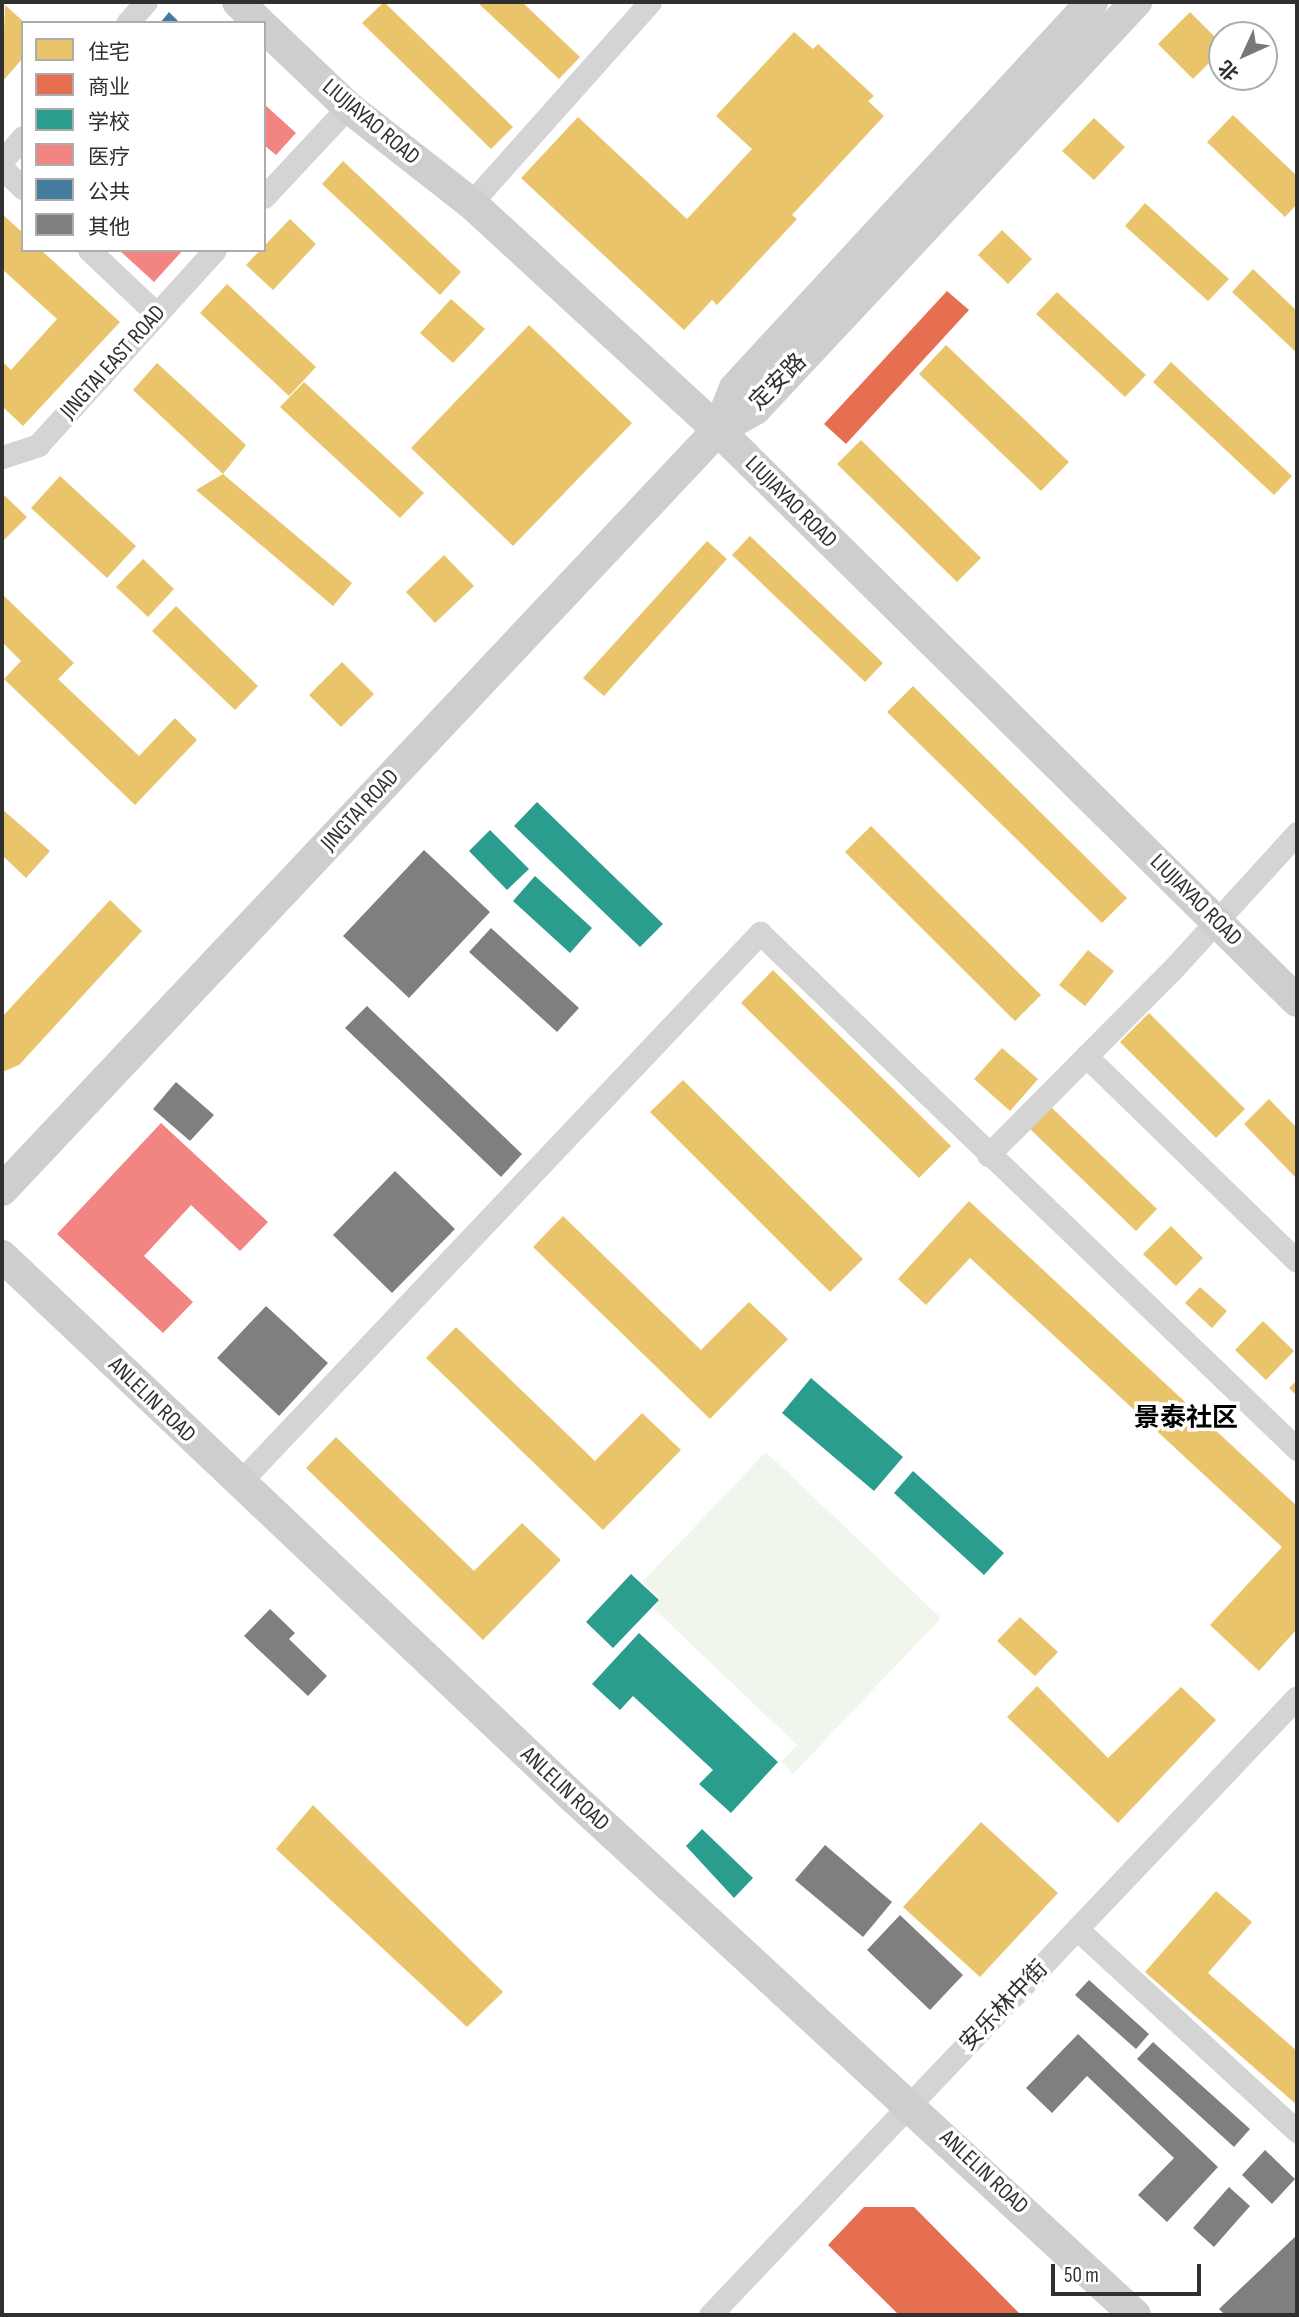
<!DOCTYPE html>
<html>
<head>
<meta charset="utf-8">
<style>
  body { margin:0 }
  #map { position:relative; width:1299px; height:2317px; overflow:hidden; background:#fff; font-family:"Sofia Sans Condensed","Noto Sans SC",sans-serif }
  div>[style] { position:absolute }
  .green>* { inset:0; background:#f1f6ec }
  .homes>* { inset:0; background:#e9c46a }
  .shops>* { inset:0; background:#e76f51 }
  .schools>* { inset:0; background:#2a9d8f }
  .health>* { inset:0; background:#f28482 }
  .public>* { inset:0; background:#457b9d }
  .building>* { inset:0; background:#7f7f7f }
  .street>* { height:23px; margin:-11.5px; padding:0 11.5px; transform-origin:11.5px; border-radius:11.5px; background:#d4d4d4 }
  .secondary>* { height:32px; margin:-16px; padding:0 16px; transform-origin:16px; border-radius:16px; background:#cecece }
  span { translate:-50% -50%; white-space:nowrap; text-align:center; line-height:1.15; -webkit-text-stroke:7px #fff; paint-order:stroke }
  .street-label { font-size:23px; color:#303030 }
  .quarter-label { font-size:26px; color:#000; font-weight:700 }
  .frame { position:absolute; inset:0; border:4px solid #303030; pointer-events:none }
  .legend { position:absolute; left:21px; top:21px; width:245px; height:231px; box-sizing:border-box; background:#fff; border:2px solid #acacac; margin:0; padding:9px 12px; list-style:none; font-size:21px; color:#303030 }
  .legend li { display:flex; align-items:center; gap:14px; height:35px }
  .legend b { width:35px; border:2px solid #acacac }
  .north { position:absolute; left:1208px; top:21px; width:70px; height:70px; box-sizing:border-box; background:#fff; border:2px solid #acacac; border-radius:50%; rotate:225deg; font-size:19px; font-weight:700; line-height:28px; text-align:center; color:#303030 }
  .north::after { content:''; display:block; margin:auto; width:24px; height:32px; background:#787878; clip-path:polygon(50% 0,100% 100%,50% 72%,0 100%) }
  .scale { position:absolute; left:1051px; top:2264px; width:150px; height:32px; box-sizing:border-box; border:4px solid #303030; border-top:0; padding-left:9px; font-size:21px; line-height:24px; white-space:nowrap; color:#303030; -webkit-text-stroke:5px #fff; paint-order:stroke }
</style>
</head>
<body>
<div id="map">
  <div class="green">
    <i style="clip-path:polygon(766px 1452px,941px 1618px,793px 1774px,781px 1762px,797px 1745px,653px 1608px,660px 1599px,642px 1582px)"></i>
  </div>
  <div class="homes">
    <i style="clip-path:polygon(384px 2px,513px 127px,491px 149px,362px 23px)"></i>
    <i style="clip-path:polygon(477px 2px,522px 2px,580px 57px,559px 79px)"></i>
    <i style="clip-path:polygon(5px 5px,25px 23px,23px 58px,2px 82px)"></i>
    <i style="clip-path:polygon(1190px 12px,1222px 44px,1222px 50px,1193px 79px,1158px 44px)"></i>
    <i style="clip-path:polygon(794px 32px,813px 49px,818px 44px,874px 96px,868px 101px,884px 116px,792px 215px,797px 219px,717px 305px,712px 300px,684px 330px,521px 178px,578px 117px,687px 219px,752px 149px,716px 116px)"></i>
    <i style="clip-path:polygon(1233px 115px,1297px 176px,1297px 204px,1285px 217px,1207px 142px)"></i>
    <i style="clip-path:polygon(1094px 118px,1125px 147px,1094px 180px,1062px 151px)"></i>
    <i style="clip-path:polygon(343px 161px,461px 272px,440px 295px,322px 184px)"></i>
    <i style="clip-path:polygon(1145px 203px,1229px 279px,1208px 301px,1125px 226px)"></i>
    <i style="clip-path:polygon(2px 214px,23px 233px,23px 250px,41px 250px,120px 322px,23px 426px,2px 406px,2px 361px,11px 370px,57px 319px,2px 269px)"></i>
    <i style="clip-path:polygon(290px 219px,316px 244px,273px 290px,246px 265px)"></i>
    <i style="clip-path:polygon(1002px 230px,1032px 259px,1008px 284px,978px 255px)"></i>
    <i style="clip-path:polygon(1253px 269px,1297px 311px,1297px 353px,1232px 292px)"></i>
    <i style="clip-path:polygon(227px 284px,316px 367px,289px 396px,200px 313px)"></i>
    <i style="clip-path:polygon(1057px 292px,1146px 375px,1125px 397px,1036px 314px)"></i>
    <i style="clip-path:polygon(451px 299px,485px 329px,453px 363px,420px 333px)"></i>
    <i style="clip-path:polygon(529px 325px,632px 423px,513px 546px,411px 448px)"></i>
    <i style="clip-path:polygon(946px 345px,1069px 462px,1041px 491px,919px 374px)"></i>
    <i style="clip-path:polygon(1171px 362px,1292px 476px,1274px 495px,1153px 382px)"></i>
    <i style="clip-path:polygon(157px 363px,246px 445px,223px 474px,133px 390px)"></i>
    <i style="clip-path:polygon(304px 382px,424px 493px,400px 518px,280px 407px)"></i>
    <i style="clip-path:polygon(861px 440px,981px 558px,957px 582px,837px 464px)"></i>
    <i style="clip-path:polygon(223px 474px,352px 583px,333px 606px,196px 490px)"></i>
    <i style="clip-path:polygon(60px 476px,136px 546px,107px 578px,31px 508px)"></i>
    <i style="clip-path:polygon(5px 496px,27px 517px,2px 542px,2px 499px)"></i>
    <i style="clip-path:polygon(750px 536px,883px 663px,865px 682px,732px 555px)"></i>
    <i style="clip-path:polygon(707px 541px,727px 559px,604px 696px,583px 678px)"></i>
    <i style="clip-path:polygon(444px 555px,474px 586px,435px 623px,406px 592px)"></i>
    <i style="clip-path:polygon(143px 559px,174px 589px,148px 617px,116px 587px)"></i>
    <i style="clip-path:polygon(2px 594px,74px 663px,58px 679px,139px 756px,175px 718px,197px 740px,135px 805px,4px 679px,21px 661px,2px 642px)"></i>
    <i style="clip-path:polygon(176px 606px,258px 686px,235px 710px,152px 631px)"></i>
    <i style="clip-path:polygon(342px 662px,374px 694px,341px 727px,309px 695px)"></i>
    <i style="clip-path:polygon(913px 686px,1127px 898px,1102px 923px,887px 712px)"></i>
    <i style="clip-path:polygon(2px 809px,50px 851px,26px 878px,2px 855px)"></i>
    <i style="clip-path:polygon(871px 826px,1041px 995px,1015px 1021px,845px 852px)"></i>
    <i style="clip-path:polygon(110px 900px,142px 931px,19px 1065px,2px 1072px,2px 1017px)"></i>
    <i style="clip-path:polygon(1088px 950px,1114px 971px,1085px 1006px,1059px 985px)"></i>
    <i style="clip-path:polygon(773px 970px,951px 1146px,919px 1178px,741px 1003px)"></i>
    <i style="clip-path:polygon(1149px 1013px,1245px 1109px,1216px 1138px,1120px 1042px)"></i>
    <i style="clip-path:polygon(1002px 1048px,1038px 1079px,1010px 1111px,974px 1079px)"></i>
    <i style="clip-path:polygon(683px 1080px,863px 1259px,830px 1292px,650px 1112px)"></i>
    <i style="clip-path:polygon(1269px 1099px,1297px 1128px,1297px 1179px,1244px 1124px)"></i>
    <i style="clip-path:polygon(1050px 1106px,1157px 1209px,1136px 1231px,1029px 1128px)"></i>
    <i style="clip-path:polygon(969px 1201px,1297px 1506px,1297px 1629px,1259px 1671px,1210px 1625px,1282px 1547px,970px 1258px,926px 1305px,898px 1279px)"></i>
    <i style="clip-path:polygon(563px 1216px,701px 1350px,749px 1302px,788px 1339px,710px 1419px,533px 1247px)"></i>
    <i style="clip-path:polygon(1171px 1226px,1203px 1258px,1176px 1286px,1143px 1254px)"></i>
    <i style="clip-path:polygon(1200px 1287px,1227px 1311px,1212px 1328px,1185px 1303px)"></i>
    <i style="clip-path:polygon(1263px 1321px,1294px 1351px,1266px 1380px,1235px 1350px)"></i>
    <i style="clip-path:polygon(456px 1327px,595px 1461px,642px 1413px,681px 1450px,603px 1530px,426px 1358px)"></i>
    <i style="clip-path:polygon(1297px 1380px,1297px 1396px,1289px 1388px)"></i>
    <i style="clip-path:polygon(336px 1437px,474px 1571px,522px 1523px,561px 1560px,483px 1640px,306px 1468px)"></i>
    <i style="clip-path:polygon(1020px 1617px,1058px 1652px,1035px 1676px,997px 1641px)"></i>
    <i style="clip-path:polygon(1037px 1686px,1108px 1758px,1181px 1687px,1216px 1720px,1118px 1823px,1007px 1717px)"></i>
    <i style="clip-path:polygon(313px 1805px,503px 1992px,467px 2027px,276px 1849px)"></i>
    <i style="clip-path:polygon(981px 1822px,1058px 1893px,980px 1977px,903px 1907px)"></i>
    <i style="clip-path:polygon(1216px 1891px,1252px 1922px,1208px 1973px,1297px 2051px,1297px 2105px,1145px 1972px)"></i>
  </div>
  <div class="shops">
    <i style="clip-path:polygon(947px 291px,969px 310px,846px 444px,824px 424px)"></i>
    <i style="clip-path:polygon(864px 2207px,914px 2207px,1021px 2315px,899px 2315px,828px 2245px)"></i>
  </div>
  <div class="schools">
    <i style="clip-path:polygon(537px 802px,663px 924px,640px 947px,514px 826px)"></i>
    <i style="clip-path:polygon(490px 830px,529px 869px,507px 890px,469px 851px)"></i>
    <i style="clip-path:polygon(535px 876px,592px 928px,570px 953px,513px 901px)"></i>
    <i style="clip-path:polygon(811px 1378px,903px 1457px,874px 1491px,782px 1413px)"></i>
    <i style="clip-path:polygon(913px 1471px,1004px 1553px,984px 1575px,894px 1493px)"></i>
    <i style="clip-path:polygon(631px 1574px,659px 1600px,613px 1648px,586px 1622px)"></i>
    <i style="clip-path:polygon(639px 1633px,778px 1762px,731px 1813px,699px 1784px,713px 1770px,633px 1696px,620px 1710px,592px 1684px)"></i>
    <i style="clip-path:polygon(702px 1829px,753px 1878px,734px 1898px,686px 1846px)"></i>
  </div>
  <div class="health">
    <i style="clip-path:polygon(264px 104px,296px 133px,276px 155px,264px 145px)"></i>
    <i style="clip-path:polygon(119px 250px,183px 250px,154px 282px)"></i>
    <i style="clip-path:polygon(161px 1123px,268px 1222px,240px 1251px,191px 1205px,144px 1256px,193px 1302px,163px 1333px,57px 1234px)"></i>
  </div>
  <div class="public">
    <i style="clip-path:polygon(169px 12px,180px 23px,160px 23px)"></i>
  </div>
  <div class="building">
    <i style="clip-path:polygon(424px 850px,490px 912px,409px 998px,343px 936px)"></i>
    <i style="clip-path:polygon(491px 928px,579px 1008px,557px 1032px,469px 952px)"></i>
    <i style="clip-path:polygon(367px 1006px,522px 1154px,501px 1177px,345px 1028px)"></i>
    <i style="clip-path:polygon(176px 1082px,214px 1115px,190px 1141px,153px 1109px)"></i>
    <i style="clip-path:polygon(395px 1171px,455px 1229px,392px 1293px,333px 1235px)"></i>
    <i style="clip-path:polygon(266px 1306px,328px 1363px,279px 1416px,217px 1358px)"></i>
    <i style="clip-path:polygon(270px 1609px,295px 1633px,289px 1639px,327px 1676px,308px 1696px,244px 1636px)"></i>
    <i style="clip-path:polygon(825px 1845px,892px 1902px,863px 1937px,795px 1880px)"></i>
    <i style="clip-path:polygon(900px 1915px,963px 1975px,930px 2010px,867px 1950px)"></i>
    <i style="clip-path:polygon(1089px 1980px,1149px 2034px,1136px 2049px,1075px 1995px)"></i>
    <i style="clip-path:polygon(1078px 2034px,1218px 2167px,1167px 2222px,1138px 2195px,1174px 2158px,1087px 2076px,1052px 2113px,1026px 2088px)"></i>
    <i style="clip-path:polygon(1153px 2042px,1250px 2129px,1234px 2147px,1137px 2059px)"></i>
    <i style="clip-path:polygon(1265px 2150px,1295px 2179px,1272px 2204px,1242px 2175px)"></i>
    <i style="clip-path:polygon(1229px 2187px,1250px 2206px,1214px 2247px,1193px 2228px)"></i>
    <i style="clip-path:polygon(1297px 2235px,1297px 2315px,1225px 2315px,1219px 2309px)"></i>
  </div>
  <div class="street">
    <i style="left:127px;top:23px;width:28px;rotate:-48deg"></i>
    <i style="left:2px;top:161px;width:32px;rotate:-49deg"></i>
    <i style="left:2px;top:168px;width:29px;rotate:44deg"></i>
    <i style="left:264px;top:197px;width:123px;rotate:-47deg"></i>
    <i style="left:471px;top:203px;width:269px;rotate:-48.3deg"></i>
    <i style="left:89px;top:250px;width:93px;rotate:43.3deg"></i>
    <i style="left:2px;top:457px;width:38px;rotate:-18deg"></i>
    <i style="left:38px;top:445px;width:263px;rotate:-47.8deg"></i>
    <i style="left:1086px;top:1056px;width:294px;rotate:44.2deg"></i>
    <i style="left:988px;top:1155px;width:260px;rotate:-45.2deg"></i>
    <i style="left:1171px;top:971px;width:187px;rotate:-47.6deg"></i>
    <i style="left:239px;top:1483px;width:758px;rotate:-46.55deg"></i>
    <i style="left:760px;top:933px;width:745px;rotate:43.86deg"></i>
    <i style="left:1077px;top:1929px;width:299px;rotate:42.6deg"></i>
    <i style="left:710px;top:2315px;width:852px;rotate:-46.47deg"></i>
  </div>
  <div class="secondary">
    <i style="left:238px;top:2px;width:30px;rotate:44deg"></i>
    <i style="left:264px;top:27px;width:116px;rotate:43.6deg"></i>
    <i style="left:348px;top:107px;width:156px;rotate:38deg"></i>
    <i style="left:471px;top:203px;width:335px;rotate:42.6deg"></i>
    <i style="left:718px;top:430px;width:813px;rotate:44.6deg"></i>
    <i style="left:718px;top:430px;width:45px;rotate:-68deg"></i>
    <i style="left:735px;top:388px;width:526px;rotate:-47.24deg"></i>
    <i style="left:2px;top:1190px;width:1044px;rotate:-46.71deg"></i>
    <i style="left:718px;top:430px;width:43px;rotate:-29.6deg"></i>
    <i style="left:755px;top:409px;width:558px;rotate:-46.89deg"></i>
    <i style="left:2px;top:1256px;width:788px;rotate:43.46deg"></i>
    <i style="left:574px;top:1798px;width:763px;rotate:42.66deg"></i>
  </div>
  <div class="street-label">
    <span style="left:371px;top:122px;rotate:40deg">LIUJIAYAO ROAD</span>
    <span style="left:113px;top:362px;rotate:-48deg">JINGTAI EAST ROAD</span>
    <span style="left:778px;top:382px;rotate:-45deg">定安路</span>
    <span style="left:791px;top:502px;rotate:45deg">LIUJIAYAO ROAD</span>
    <span style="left:360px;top:810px;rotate:-47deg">JINGTAI ROAD</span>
    <span style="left:1196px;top:900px;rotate:45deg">LIUJIAYAO ROAD</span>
    <span style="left:152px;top:1400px;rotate:44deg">ANLELIN ROAD</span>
    <span style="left:565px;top:1789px;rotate:43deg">ANLELIN ROAD</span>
    <span style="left:1004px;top:2006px;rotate:-46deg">安乐林中街</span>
    <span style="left:984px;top:2172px;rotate:43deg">ANLELIN ROAD</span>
  </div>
  <div class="quarter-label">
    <span style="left:1186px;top:1419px">景泰社区</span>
  </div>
  <div class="frame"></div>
  <ul class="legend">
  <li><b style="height:19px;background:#e9c46a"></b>住宅</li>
  <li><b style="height:19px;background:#e76f51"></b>商业</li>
  <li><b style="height:19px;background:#2a9d8f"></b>学校</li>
  <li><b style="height:19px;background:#f28482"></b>医疗</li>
  <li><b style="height:19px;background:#457b9d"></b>公共</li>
  <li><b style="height:19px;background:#7f7f7f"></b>其他</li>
  </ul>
  <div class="north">北</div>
  <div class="scale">50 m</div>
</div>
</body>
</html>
